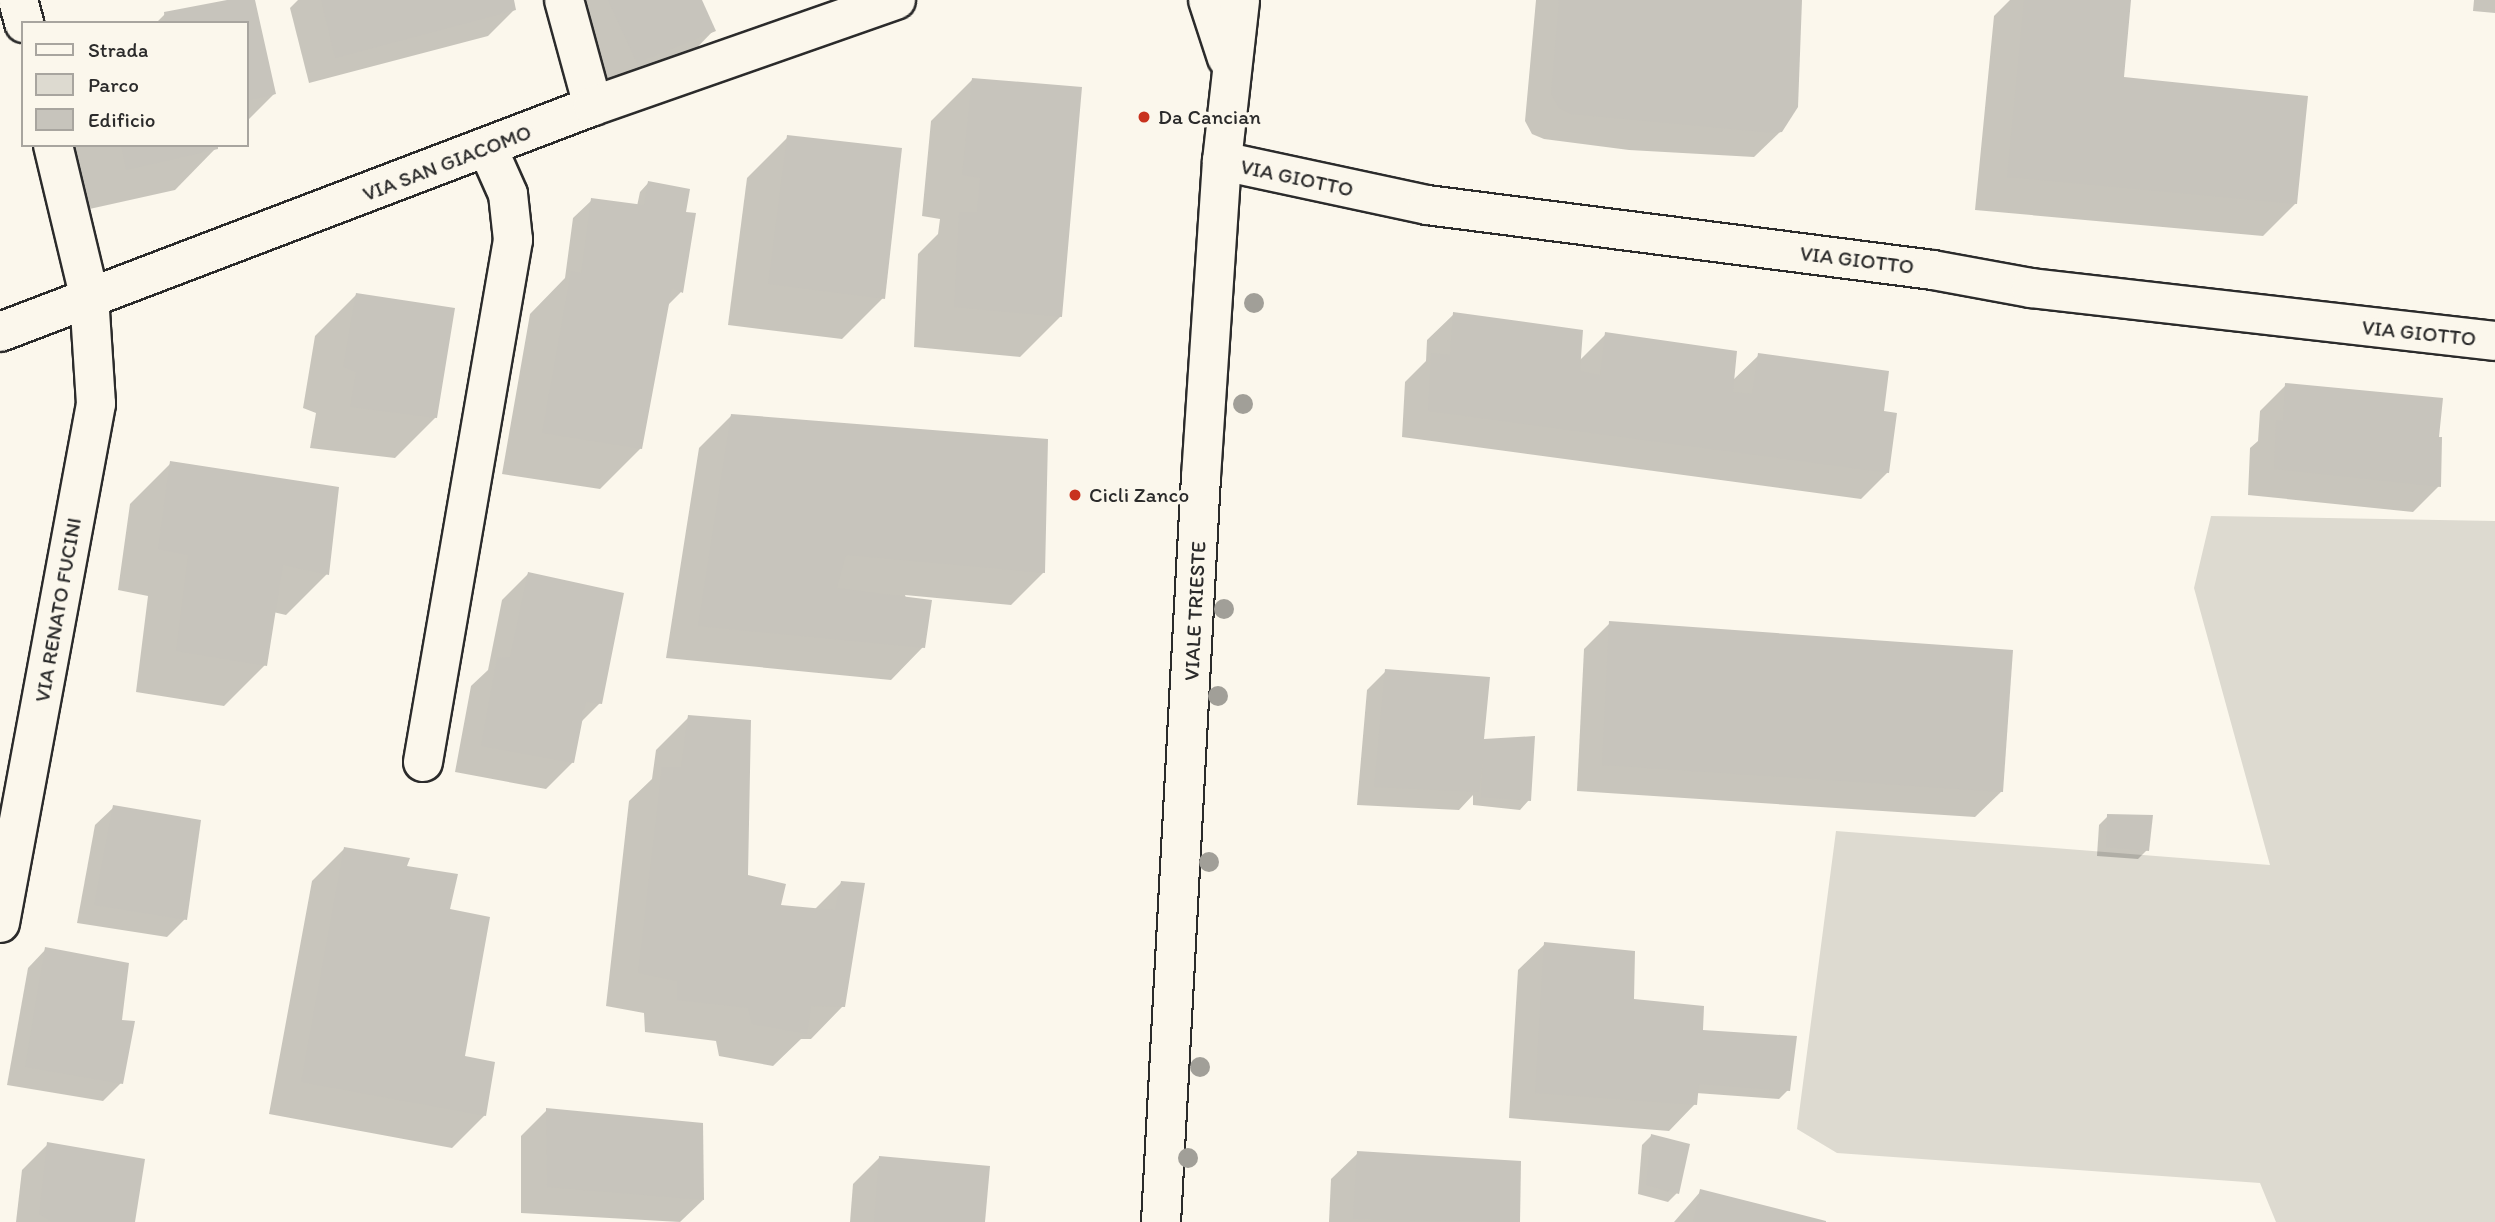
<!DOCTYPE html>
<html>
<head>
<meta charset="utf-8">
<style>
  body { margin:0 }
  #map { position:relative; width:2495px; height:1222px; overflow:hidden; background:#fbf7ec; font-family:Itim,sans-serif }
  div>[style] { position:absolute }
  .green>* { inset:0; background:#dddad0 }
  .shadow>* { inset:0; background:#0003 }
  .building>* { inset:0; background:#c7c4bc }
  .roads { filter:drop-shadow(2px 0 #2b2b2b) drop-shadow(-2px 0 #2b2b2b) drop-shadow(0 2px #2b2b2b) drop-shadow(0 -2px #2b2b2b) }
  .street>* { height:38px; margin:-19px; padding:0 19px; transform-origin:19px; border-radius:19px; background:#fbf7ec }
  .secondary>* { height:38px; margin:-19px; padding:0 19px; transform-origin:19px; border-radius:19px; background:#fbf7ec }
  .trees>* { width:20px; height:20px; margin:-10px; border-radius:50%; background:#a19f98 }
  .dots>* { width:19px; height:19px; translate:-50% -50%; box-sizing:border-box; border:4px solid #fbf7ec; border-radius:50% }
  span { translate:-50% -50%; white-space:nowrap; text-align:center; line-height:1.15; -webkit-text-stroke:7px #fbf7ec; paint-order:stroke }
  .poi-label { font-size:21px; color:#2b2b2b }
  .left { translate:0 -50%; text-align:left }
  .street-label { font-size:21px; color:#2b2b2b }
  .legend { position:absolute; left:21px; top:21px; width:228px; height:126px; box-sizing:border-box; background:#fbf7ec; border:2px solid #a8a59f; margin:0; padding:9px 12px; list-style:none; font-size:21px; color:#2b2b2b }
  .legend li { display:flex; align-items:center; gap:14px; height:35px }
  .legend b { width:35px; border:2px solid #a8a59f }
</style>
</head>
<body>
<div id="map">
  <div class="green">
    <i style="clip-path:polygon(2211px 516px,2495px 521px,2495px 1222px,2276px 1222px,2260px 1183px,1837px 1153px,1797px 1129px,1836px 831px,2270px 865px,2194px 588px)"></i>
  </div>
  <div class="shadow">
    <i style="clip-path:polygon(236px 0,253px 0,274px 94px,247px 121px,247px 23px,156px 23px,165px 14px)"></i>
    <i style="clip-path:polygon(298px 0,512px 0,514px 10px,488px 36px,309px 83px,290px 8px)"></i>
    <i style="clip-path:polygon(570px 0,700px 0,714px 30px,688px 57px,611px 88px)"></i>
    <i style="clip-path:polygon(1536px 0,1800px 0,1781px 131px,1754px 157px,1629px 150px,1544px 139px,1532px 134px,1525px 121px)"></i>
    <i style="clip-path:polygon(2010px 0,2129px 0,2122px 79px,2296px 203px,2263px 236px,1975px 210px,1994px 16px)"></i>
    <i style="clip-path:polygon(2474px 0,2495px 0,2495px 13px,2473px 11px)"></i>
    <i style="clip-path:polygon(972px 80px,1061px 316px,1020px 357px,914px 347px,918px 254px,938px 234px,940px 219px,922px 216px,931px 121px)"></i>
    <i style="clip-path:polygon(788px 137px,883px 298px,842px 339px,728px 325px,747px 178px)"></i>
    <i style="clip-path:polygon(72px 145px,216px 145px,216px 148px,175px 190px,85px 210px)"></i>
    <i style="clip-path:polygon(649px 182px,684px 213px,681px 292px,666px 307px,641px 448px,600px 489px,502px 474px,530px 314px,565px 278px,573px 218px,592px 200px,637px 206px,640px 192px)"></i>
    <i style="clip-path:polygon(356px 295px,436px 417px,395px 458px,310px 448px,316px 413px,303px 408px,315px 336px)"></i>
    <i style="clip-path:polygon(1454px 314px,1579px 361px,1606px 334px,1732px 381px,1759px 355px,1882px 412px,1888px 472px,1861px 499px,1402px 437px,1405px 382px,1426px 361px,1427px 340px)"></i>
    <i style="clip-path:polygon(2286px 385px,2437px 439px,2439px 486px,2413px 512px,2248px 495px,2250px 448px,2258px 441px,2260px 411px)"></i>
    <i style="clip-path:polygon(731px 416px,1044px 572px,1011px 605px,905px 595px,923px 647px,891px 680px,666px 658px,699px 448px)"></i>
    <i style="clip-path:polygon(171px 463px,327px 574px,286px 615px,273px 612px,265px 665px,224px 706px,136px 692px,148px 596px,118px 590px,130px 504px)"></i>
    <i style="clip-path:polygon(528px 574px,600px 703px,581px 722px,573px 762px,546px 789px,455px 772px,471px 686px,488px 670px,502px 600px)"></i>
    <i style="clip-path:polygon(1610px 623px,2002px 791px,1975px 817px,1577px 791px,1584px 649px)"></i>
    <i style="clip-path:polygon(1386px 671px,1482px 741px,1529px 800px,1520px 810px,1473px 805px,1473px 795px,1459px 810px,1357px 805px,1367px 690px)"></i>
    <i style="clip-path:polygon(689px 717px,746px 876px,779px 907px,814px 910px,842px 882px,843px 1006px,811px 1039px,801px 1039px,773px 1066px,719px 1056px,716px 1041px,645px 1032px,644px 1013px,606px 1006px,629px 801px,652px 779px,656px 750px)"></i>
    <i style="clip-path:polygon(114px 807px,185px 919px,167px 937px,77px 923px,95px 825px)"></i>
    <i style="clip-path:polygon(2108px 816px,2147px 850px,2138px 859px,2097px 856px,2099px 825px)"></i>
    <i style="clip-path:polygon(344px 849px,404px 868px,448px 910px,463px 1057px,485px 1115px,452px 1148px,269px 1114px,312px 881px)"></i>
    <i style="clip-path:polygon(1545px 944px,1632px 1001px,1700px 1035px,1788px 1090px,1779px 1099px,1696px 1093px,1695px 1104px,1669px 1131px,1509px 1118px,1518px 970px)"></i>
    <i style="clip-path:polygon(46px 949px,121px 1083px,103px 1101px,7px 1085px,28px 968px)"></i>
    <i style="clip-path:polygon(547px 1110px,703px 1200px,680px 1222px,521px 1213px,521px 1136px)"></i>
    <i style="clip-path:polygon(1651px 1136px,1677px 1193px,1668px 1202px,1638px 1194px,1642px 1145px)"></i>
    <i style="clip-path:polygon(48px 1144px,133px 1222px,16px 1222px,22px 1170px)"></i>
    <i style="clip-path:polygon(1358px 1153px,1520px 1163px,1518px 1222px,1329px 1222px,1331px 1179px)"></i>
    <i style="clip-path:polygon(879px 1158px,984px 1222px,850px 1222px,853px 1184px)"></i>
    <i style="clip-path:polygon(1701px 1191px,1822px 1222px,1674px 1222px)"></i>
  </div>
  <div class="building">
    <i style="clip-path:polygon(227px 0,255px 0,276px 94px,247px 101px,247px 23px,165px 23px,164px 12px)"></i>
    <i style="clip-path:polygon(321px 0,514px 0,516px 10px,335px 58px)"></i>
    <i style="clip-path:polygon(608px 0,702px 0,716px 31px,637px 63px)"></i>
    <i style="clip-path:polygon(1559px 0,1802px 0,1798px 107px,1782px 132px,1774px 133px,1571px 114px,1559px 108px,1551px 94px)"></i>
    <i style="clip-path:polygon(2024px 0,2131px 0,2124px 77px,2308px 96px,2297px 204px,2007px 177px)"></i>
    <i style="clip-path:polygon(972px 78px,1082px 87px,1062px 317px,954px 307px,959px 212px,977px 212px,980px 178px,962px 175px)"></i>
    <i style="clip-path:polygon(787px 135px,902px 148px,885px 299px,768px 284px)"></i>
    <i style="clip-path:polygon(121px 145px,218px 145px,218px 149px,126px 170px)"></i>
    <i style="clip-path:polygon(648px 181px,690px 189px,686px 212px,696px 213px,683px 293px,672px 288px,642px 449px,542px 433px,571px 271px,581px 273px,591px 198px,644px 205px)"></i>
    <i style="clip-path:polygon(356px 293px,455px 308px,437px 418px,350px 407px,356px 372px,343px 367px)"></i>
    <i style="clip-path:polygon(1453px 312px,1583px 330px,1580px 371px,1600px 375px,1605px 332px,1737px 351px,1733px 392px,1752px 394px,1758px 353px,1889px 371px,1884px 411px,1897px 413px,1889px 473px,1428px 411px,1431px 353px,1450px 355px)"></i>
    <i style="clip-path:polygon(2285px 383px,2443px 398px,2439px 437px,2442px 437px,2441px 487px,2274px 469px,2276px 420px,2283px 421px)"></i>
    <i style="clip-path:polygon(731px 414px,1048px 439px,1045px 573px,846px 555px,837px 588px,932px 600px,925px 648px,698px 626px)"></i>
    <i style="clip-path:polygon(170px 461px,339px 487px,329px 575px,283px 565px,267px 666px,176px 651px,188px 555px,158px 549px)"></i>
    <i style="clip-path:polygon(528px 572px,624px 593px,602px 704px,586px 702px,574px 763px,481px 746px,497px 658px,510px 657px)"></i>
    <i style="clip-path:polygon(1609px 621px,2013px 650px,2003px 792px,1602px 765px)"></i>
    <i style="clip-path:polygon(1385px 669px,1490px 677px,1484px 739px,1535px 736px,1531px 801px,1481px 797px,1483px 757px,1479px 792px,1374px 787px)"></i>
    <i style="clip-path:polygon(688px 715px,751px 720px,748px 875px,786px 884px,781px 905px,835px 910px,841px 881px,865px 883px,845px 1007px,811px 1006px,807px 1034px,752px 1024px,748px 1008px,677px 1000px,677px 981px,638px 973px,662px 767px,681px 767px)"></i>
    <i style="clip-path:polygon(113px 805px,201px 820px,187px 920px,94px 905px)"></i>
    <i style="clip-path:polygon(2107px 814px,2153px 815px,2149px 851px,2106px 847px)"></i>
    <i style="clip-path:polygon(344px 847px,410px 858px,407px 866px,458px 874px,450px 909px,490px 917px,465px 1056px,495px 1062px,486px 1116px,301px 1082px)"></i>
    <i style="clip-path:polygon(1544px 942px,1635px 951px,1634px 999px,1704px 1006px,1703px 1030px,1797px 1036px,1790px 1091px,1699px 1084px,1697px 1105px,1535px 1093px)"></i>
    <i style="clip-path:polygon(45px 947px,129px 963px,122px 1020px,135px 1021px,123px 1084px,25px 1067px)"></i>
    <i style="clip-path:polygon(546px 1108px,703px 1123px,704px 1200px,547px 1187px)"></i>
    <i style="clip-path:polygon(1651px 1134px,1690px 1144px,1679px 1194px,1646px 1185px)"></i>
    <i style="clip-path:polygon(47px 1142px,145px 1159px,135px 1222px,52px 1222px,39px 1214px)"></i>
    <i style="clip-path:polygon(1357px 1151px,1521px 1161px,1520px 1222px,1353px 1219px)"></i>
    <i style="clip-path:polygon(879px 1156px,990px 1166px,985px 1222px,874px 1222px)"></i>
    <i style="clip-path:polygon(1700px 1189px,1826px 1221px,1826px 1222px,1693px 1222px)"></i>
  </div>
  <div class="roads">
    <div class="street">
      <i style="left:564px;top:0;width:110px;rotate:74.7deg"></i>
      <i style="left:1222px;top:161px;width:210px;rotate:12.1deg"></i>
      <i style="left:1427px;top:205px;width:510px;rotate:7.32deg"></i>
      <i style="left:1933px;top:270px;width:100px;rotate:10.4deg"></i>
      <i style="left:2031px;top:288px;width:467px;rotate:6.5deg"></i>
      <i style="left:423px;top:762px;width:530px;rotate:-80.22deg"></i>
      <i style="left:513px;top:240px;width:46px;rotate:-96.2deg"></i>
      <i style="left:508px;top:194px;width:49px;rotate:-114deg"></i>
      <i style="left:0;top:923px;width:528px;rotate:-79.52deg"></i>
      <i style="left:96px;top:404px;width:109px;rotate:-93.7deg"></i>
    </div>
    <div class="secondary">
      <i style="left:18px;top:0;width:24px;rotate:75deg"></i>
      <i style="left:1208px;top:0;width:61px;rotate:71.9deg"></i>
      <i style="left:53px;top:145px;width:154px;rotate:76.5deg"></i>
      <i style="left:0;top:332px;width:635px;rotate:-20.86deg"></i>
      <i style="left:593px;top:106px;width:321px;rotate:-19.3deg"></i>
      <i style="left:1161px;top:1222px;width:746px;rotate:-86.93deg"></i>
      <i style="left:1201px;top:477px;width:317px;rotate:-86.2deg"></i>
      <i style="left:1222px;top:161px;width:162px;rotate:-83.6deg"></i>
    </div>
  </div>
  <div class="trees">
    <i style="left:1254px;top:303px"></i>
    <i style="left:1243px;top:404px"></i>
    <i style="left:1224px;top:609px"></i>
    <i style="left:1218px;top:696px"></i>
    <i style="left:1209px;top:862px"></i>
    <i style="left:1200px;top:1067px"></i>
    <i style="left:1188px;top:1158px"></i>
  </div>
  <div class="dots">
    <i style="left:1144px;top:117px;background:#c8321e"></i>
    <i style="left:1075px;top:495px;background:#c8321e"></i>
  </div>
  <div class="poi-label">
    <span class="left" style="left:1158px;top:117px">Da Cancian</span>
    <span class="left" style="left:1089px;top:495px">Cicli Zanco</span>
  </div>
  <div class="street-label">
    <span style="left:447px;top:163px;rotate:-21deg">VIA SAN GIACOMO</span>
    <span style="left:1297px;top:178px;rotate:12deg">VIA GIOTTO</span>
    <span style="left:1857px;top:260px;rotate:7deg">VIA GIOTTO</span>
    <span style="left:2419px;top:333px;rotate:6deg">VIA GIOTTO</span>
    <span style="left:58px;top:610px;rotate:-80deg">VIA RENATO FUCINI</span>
    <span style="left:1195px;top:611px;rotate:-87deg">VIALE TRIESTE</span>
  </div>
  <ul class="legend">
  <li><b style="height:9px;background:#fbf7ec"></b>Strada</li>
  <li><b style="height:19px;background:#dddad0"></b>Parco</li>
  <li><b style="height:19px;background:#c7c4bc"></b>Edificio</li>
  </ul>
</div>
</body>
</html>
